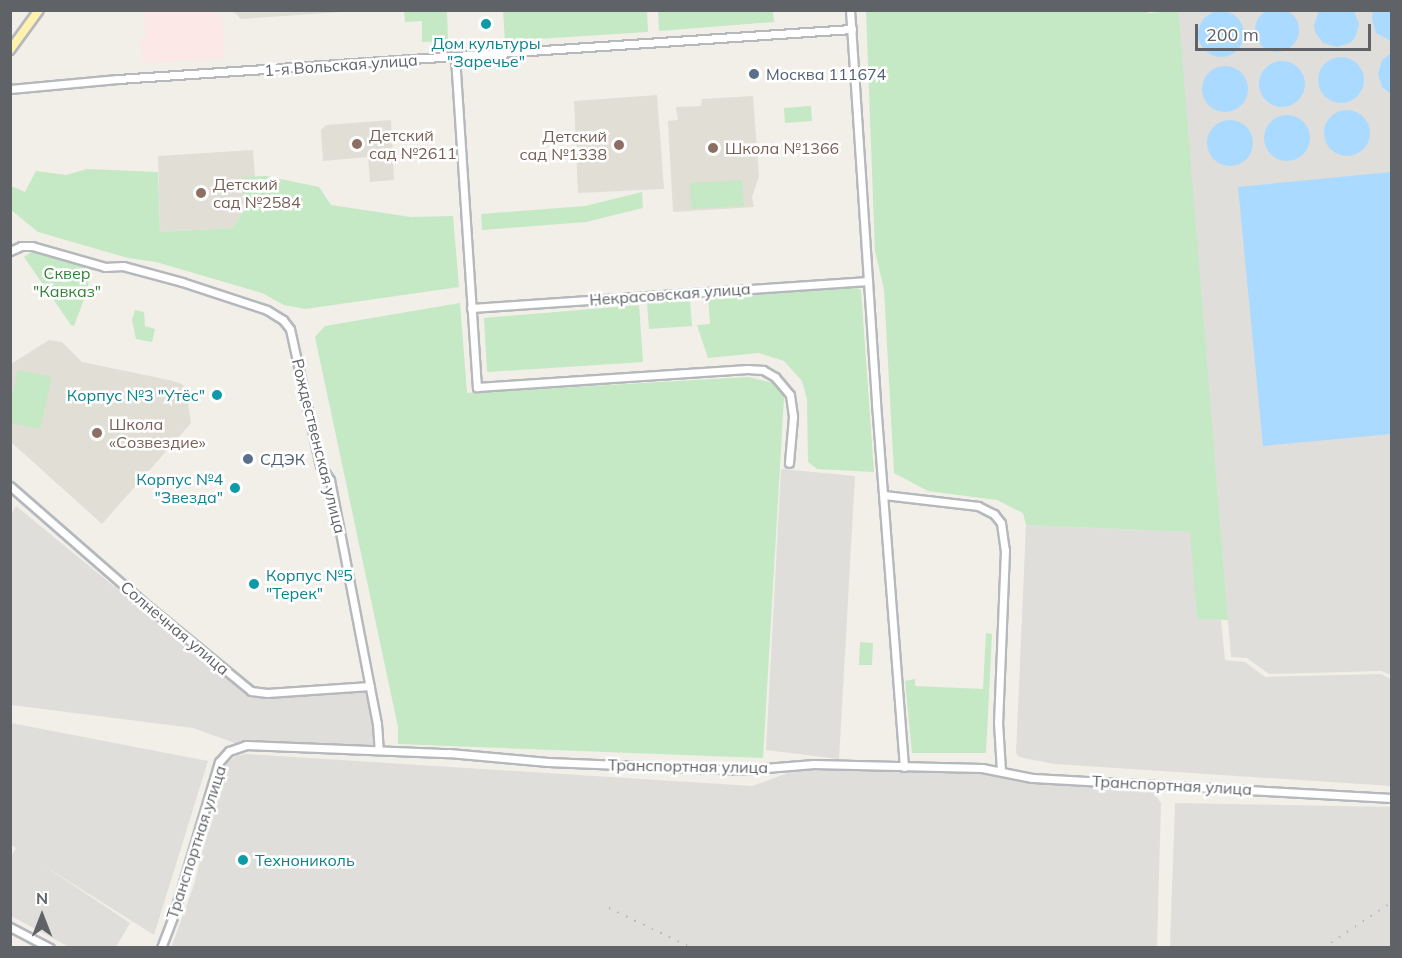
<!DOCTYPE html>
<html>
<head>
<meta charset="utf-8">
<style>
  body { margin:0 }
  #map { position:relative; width:1402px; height:958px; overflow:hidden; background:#f1efe8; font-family:Mulish,sans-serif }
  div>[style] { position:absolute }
  .industrial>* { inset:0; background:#e0deda }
  .education>* { inset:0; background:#e1ded6 }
  .medical>* { inset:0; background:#fce8e6 }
  .green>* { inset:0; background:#c5e8c5 }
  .water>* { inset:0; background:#aadaff }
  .round { border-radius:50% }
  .roads { filter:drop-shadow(2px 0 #b5b8bc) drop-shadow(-2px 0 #b5b8bc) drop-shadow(0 2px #b5b8bc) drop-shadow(0 -2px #b5b8bc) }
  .minor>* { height:7px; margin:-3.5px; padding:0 3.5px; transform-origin:3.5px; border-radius:3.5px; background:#fff }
  .major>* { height:8px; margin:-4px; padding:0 4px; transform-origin:4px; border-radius:4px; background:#fff2af }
  .rail>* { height:1.5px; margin-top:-0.75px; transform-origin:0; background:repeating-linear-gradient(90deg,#b6b7b8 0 1.5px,transparent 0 9.5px) }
  .dots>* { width:16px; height:16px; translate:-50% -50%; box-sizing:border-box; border:3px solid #fff; border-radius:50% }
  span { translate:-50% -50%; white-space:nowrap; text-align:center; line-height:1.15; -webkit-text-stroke:5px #fff; paint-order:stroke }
  .culture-label { font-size:16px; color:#0d838f }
  .right { translate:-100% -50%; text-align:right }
  .left { translate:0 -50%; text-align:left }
  .street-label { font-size:16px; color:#5f6368 }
  .service-label { font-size:16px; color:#4e5e75 }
  .education-label { font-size:16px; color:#785e54 }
  .park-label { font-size:16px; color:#348238 }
  .frame { position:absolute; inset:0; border:12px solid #5f6368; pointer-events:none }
  .north { position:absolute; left:12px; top:886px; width:60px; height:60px; -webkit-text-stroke:4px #fff; paint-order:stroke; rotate:0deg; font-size:16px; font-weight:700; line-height:24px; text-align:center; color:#5f6368 }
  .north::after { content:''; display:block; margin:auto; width:21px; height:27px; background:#5f6368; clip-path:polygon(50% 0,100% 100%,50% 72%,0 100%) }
  .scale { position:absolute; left:1195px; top:24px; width:176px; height:27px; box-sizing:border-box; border:3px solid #5f6368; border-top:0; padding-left:8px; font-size:18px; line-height:21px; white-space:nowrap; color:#5f6368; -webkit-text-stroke:4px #fff; paint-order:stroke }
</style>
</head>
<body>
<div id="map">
  <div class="industrial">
    <i style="clip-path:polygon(1177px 11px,1391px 11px,1391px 675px,1381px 671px,1269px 674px,1247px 658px,1231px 657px)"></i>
    <i style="clip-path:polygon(781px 469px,855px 476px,839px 759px,766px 750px)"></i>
    <i style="clip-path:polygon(16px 506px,250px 698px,367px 689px,382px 746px,235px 743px,193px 728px,11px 705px,10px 516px)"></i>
    <i style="clip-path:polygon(1026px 525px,1191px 532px,1197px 618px,1221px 620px,1225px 660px,1245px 662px,1265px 677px,1381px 674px,1391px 679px,1391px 786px,1054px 764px,1019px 757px,1016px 753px)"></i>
    <i style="clip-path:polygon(11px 723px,208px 761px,154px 935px,40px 863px,130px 923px,116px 947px,69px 947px,11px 916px,11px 857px,16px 848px,10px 844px)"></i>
    <i style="clip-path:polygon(246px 754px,752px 786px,802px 768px,996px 774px,1026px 780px,1151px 789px,1161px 803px,1157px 947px,171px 948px,194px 885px,224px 766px,236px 756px)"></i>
    <i style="clip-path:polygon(1175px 803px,1391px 807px,1391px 947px,1170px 947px)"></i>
  </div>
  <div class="education">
    <i style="clip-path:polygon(357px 11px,241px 19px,233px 11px,357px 10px)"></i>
    <i style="clip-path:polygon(657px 95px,664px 189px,578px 193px,574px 101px)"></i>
    <i style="clip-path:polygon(753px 96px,759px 176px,752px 197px,754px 207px,673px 212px,668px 121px,678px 120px,676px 107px,701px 106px,702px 99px)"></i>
    <i style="clip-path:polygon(391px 120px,394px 180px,370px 182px,368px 157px,323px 161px,321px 130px,326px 125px)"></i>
    <i style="clip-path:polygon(253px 150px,255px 177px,243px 178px,245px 209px,233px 228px,160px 232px,158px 156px)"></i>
    <i style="clip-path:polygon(49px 340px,62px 342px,82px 362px,169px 380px,182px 384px,186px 389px,191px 423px,102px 524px,11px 442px,11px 364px)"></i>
  </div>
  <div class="medical">
    <i style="clip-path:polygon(149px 10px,213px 11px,222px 16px,225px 58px,143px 63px,141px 38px,146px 38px,143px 13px)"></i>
  </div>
  <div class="green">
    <i style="clip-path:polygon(707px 10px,773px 11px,774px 22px,659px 31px,658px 11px)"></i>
    <i style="clip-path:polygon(1146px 10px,1148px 13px,1177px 11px,1179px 19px,1228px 620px,1197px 619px,1190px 532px,1026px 525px,1023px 513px,997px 500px,928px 491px,894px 473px,884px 289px,875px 251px,866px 11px)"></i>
    <i style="clip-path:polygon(404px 11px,447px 11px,448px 41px,422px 42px,422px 21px,405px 22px)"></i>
    <i style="clip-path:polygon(503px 11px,647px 11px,648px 32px,505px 41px)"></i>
    <i style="clip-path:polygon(811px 106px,812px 121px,785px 123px,784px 108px)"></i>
    <i style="clip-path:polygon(87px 169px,158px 172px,160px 232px,233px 228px,245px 209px,242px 177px,266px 176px,319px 187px,331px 205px,411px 217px,453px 216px,459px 287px,305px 309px,284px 305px,262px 293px,156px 262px,128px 258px,38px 232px,11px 210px,11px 186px,25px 192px,36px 171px,66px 175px)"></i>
    <i style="clip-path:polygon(742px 180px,744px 206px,691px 209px,690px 183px)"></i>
    <i style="clip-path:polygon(642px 192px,643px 208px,586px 222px,482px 230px,481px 214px,585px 206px)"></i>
    <i style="clip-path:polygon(33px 251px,92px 268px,86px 294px,74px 326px,71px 325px,24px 257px)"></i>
    <i style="clip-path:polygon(852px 285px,861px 290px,874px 472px,817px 469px,808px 462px,807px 399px,802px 381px,784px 361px,759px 353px,708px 358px,697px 325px,710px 324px,708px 296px)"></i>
    <i style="clip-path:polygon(690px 299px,692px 326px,649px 329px,647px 302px)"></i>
    <i style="clip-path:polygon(460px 303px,467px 393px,748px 377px,773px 383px,784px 397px,763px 758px,398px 744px,398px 727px,315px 337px,325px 326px)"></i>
    <i style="clip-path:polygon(639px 305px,643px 362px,487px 372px,484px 318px)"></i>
    <i style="clip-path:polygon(135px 310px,144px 312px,145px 326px,155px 329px,152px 342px,136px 339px,132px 320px)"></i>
    <i style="clip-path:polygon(18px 370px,52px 377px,40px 429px,11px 423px,11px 402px)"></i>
    <i style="clip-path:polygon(986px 633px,992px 634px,986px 753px,912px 753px,905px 681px,915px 679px,915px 686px,983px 689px)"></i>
    <i style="clip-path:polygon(860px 642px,873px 643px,872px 665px,859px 665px)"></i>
  </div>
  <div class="water">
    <i class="round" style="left:1255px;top:8px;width:44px;height:44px"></i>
    <i style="clip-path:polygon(1319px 10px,1354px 11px,1359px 24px,1355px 38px,1350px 43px,1337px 47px,1323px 43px,1315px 32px,1314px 25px)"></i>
    <i style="clip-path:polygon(1373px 11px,1391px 11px,1391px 41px,1376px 33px,1372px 19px)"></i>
    <i class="round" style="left:1198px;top:11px;width:46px;height:46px"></i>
    <i style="clip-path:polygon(1391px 53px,1391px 94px,1382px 87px,1378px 74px,1382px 60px)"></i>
    <i class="round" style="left:1318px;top:57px;width:46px;height:46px"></i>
    <i class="round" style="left:1259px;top:61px;width:46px;height:46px"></i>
    <i class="round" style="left:1202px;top:66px;width:46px;height:46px"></i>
    <i class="round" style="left:1324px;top:110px;width:46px;height:46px"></i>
    <i class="round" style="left:1264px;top:115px;width:46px;height:46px"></i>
    <i class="round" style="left:1207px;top:120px;width:46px;height:46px"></i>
    <i style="clip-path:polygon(1391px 172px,1391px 434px,1263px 446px,1238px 187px)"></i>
  </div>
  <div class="roads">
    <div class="minor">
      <i style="left:850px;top:10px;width:394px;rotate:86.2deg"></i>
      <i style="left:876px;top:403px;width:365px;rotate:85.6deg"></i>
      <i style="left:455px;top:57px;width:331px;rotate:86.2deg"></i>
      <i style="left:477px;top:387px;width:271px;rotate:-3.8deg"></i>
      <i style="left:747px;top:369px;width:16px;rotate:4deg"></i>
      <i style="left:763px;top:370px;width:14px;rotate:30deg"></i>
      <i style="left:775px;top:377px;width:23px;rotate:50deg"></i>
      <i style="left:790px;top:395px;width:22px;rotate:82deg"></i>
      <i style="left:793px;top:417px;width:46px;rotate:95deg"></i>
      <i style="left:10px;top:89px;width:108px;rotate:-5.3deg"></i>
      <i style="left:118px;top:79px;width:736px;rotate:-3.9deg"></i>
      <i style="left:10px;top:251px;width:12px;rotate:-24deg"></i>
      <i style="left:21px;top:246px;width:11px"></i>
      <i style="left:32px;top:246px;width:76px;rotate:16deg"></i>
      <i style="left:105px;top:267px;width:18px;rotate:-3deg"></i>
      <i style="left:123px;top:266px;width:61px;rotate:15.2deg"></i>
      <i style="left:182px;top:282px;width:89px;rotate:18.2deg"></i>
      <i style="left:267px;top:310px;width:19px;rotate:32deg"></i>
      <i style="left:283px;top:320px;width:11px;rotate:52deg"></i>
      <i style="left:290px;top:329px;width:139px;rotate:77.6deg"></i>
      <i style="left:320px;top:465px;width:18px;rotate:56deg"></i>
      <i style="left:330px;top:480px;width:248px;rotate:79.1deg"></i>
      <i style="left:377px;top:724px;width:26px;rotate:86deg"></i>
      <i style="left:471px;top:308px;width:398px;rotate:-3.9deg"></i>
      <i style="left:10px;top:486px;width:186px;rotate:41.1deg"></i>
      <i style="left:150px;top:608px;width:131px;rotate:39.4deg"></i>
      <i style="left:251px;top:691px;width:16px;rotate:7deg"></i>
      <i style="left:267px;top:693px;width:103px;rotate:-3.9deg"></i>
      <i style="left:884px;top:495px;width:95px;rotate:6.7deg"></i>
      <i style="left:978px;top:506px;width:18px;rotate:27deg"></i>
      <i style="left:994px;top:514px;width:11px;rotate:52deg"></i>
      <i style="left:1001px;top:523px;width:27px;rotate:82deg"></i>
      <i style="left:1005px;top:550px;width:172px;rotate:92.3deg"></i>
      <i style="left:998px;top:722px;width:49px;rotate:86.5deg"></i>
      <i style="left:10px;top:927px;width:45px;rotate:27.7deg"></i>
      <i style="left:161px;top:948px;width:34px;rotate:-69deg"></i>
      <i style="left:173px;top:916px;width:161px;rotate:-73.4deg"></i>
      <i style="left:219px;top:762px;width:15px;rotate:-48deg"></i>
      <i style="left:229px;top:751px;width:18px;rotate:-19deg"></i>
      <i style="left:246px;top:745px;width:203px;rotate:2.3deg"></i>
      <i style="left:449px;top:753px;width:99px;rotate:5.2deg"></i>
      <i style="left:548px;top:762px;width:193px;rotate:2.4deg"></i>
      <i style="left:741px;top:770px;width:73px;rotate:-4.7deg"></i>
      <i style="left:814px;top:764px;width:168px;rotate:1.4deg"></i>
      <i style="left:982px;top:768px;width:51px;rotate:11.3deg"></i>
      <i style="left:1032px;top:778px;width:361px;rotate:3.2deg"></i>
    </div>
    <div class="major">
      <i style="left:10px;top:50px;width:49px;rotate:-54.1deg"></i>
    </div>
  </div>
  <div class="rail">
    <i style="left:609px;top:908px;width:92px;rotate:25.7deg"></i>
    <i style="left:10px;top:946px;width:4px;rotate:34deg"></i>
    <i style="left:1323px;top:948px;width:83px;rotate:-33.7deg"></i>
  </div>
  <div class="dots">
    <i style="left:486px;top:24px;background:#0f9aa8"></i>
    <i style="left:754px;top:74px;background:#5c6f8a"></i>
    <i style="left:357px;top:144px;background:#8d6e63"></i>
    <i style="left:619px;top:145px;background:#8d6e63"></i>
    <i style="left:713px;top:148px;background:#8d6e63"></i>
    <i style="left:201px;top:193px;background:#8d6e63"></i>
    <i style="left:217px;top:395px;background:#0f9aa8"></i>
    <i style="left:97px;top:433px;background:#8d6e63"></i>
    <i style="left:248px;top:459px;background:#5c6f8a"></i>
    <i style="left:235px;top:488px;background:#0f9aa8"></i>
    <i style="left:254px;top:584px;background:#0f9aa8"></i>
    <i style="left:243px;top:860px;background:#0f9aa8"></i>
  </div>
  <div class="culture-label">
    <span style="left:486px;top:52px">Дом культуры<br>"Заречье"</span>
    <span class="right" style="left:205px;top:395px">Корпус №3 "Утёс"</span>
    <span class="right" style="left:223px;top:488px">Корпус №4<br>"Звезда"</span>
    <span class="left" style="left:266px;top:584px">Корпус №5<br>"Терек"</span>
    <span class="left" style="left:255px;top:860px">Технониколь</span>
  </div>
  <div class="street-label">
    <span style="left:341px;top:65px;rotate:-4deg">1-я Вольская улица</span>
    <span style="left:670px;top:294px;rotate:-4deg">Некрасовская улица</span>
    <span style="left:319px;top:446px;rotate:76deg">Рождественская улица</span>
    <span style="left:175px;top:628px;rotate:40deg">Солнечная улица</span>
    <span style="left:688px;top:766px;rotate:1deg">Транспортная улица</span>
    <span style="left:1172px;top:785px;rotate:3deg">Транспортная улица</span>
    <span style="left:196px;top:842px;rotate:-72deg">Транспортная улица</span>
  </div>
  <div class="service-label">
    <span class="left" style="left:766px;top:74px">Москва 111674</span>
    <span class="left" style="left:260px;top:459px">СДЭК</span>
  </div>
  <div class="education-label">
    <span class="left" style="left:369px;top:144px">Детский<br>сад №2611</span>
    <span class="right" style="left:607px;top:145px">Детский<br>сад №1338</span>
    <span class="left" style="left:725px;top:148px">Школа №1366</span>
    <span class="left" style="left:213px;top:193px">Детский<br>сад №2584</span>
    <span class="left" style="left:109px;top:433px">Школа<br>«Созвездие»</span>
  </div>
  <div class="park-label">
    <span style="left:67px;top:282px">Сквер<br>"Кавказ"</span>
  </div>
  <div class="frame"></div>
  <div class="north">N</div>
  <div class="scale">200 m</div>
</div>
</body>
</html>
